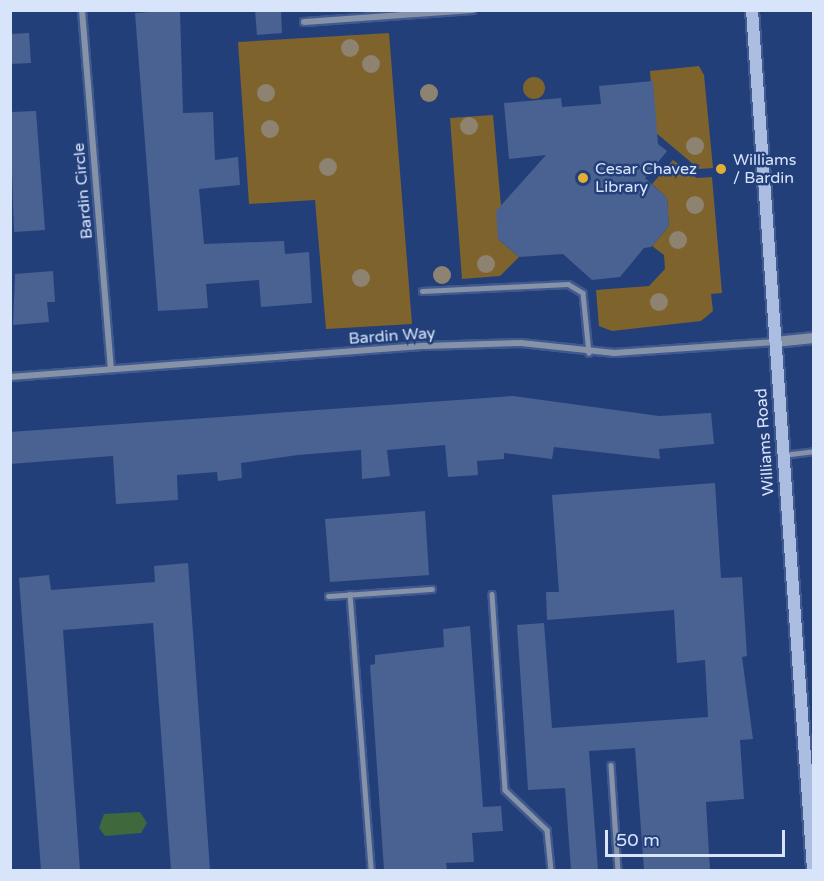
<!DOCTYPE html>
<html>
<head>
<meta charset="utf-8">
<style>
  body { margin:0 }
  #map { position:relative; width:824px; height:881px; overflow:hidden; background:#233f7a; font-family:"Varela Round",sans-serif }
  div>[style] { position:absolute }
  .green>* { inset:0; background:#7e632c }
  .round { border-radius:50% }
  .water>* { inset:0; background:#3f683d }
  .building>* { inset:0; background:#4a6291 }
  .roads { filter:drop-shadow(2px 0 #40598e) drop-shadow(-2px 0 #40598e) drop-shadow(0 2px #40598e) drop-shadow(0 -2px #40598e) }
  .service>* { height:4.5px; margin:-2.25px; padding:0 2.25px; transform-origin:2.25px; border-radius:2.25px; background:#8692a8 }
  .minor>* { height:6px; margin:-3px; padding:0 3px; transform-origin:3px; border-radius:3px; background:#8692a8 }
  .tertiary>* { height:10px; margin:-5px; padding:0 5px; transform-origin:5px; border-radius:5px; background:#8692a8 }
  .secondary>* { height:12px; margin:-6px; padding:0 6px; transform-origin:6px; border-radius:6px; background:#abbee2 }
  .trees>* { width:18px; height:18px; margin:-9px; border-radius:50%; background:#8d8370 }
  .dots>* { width:16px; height:16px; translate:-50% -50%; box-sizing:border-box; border:3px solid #233f7a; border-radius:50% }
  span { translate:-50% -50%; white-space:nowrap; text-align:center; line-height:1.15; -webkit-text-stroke:5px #233f7a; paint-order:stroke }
  .poi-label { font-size:16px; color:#d8e4f9 }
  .left { translate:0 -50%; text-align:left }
  .street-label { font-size:16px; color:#d8e4f9 }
  .frame { position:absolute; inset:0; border:12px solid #d8e4f9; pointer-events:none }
  .scale { position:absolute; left:605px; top:830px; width:180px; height:27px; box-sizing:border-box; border:3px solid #d8e4f9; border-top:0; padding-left:8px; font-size:18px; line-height:21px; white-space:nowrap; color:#d8e4f9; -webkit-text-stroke:4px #233f7a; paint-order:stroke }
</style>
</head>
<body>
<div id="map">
  <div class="green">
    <i style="clip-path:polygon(389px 33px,412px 324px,326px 329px,315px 200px,249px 204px,238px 42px)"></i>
    <i style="clip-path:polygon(699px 66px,704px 75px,713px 168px,699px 169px,655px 132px,650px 71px)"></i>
    <i class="round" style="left:523px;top:77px;width:22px;height:22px"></i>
    <i style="clip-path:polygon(493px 115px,501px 206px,498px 239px,519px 257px,500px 276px,462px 279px,450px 118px)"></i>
    <i style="clip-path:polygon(673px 160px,697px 178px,712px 177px,722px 293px,711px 294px,713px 311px,701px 321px,612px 331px,599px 326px,596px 290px,649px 286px,665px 269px,664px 255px,652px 246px,669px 226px,667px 198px,652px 184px)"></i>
  </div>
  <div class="water">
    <i style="clip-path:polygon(140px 812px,147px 823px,141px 833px,105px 836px,99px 828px,104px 814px)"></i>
  </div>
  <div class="building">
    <i style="clip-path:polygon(180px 10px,183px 113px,213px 112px,215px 160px,238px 157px,240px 185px,199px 189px,204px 244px,284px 241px,285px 254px,309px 252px,312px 303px,261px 307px,259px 280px,206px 284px,208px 308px,158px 311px,135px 13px)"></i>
    <i style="clip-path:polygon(255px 10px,281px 10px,282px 33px,257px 35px)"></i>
    <i style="clip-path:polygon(29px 33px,31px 63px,10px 64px,10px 34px)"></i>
    <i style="clip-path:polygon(653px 81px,658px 144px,667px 151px,645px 178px,667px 198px,669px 226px,651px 247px,644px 248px,620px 277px,592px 280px,563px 254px,519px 257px,498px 239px,496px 211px,546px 155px,509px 159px,504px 103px,561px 98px,562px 107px,601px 104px,599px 86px)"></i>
    <i style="clip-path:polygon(36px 111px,45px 230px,14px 232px,10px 112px)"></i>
    <i style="clip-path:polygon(53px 271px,55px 302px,47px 302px,49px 322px,13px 325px,15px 274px)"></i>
    <i style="clip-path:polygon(513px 396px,659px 416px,711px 413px,714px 444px,659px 449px,660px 459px,554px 447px,552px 459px,504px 453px,504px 459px,477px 461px,478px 475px,448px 477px,445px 445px,387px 450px,390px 476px,362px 479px,361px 450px,298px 455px,241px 463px,242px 478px,218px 481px,217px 472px,177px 475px,178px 500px,116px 504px,113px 456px,10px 464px,10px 432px)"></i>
    <i style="clip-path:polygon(715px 483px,721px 578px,742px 577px,747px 656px,742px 657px,753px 739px,740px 740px,744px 799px,706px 802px,710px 870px,644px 870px,635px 748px,589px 751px,598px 870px,571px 870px,565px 788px,528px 790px,517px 625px,544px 623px,552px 728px,708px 717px,705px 660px,677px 663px,674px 610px,547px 620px,546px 592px,559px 592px,552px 495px)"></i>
    <i style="clip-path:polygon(425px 511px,429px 575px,330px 582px,325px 519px)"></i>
    <i style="clip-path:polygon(188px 563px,210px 870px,171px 870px,153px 623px,63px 630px,80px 870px,41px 870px,19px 578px,49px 575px,51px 590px,155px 582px,154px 566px)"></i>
    <i style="clip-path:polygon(470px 626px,483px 807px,501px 806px,503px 831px,472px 833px,474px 862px,446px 863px,447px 870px,384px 870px,370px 665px,375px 664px,375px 655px,444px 647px,443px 629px)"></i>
  </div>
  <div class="roads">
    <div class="service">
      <i style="left:422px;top:291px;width:146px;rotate:-2.7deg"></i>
      <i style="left:568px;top:284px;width:17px;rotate:31deg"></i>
      <i style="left:583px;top:293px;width:60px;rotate:84.3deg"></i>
      <i style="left:783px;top:455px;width:31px;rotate:-7deg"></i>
      <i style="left:350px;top:594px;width:277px;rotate:85.6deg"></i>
      <i style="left:492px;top:594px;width:196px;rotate:86.2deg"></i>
      <i style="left:505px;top:790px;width:58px;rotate:43.6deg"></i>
      <i style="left:547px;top:830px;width:40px;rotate:84.3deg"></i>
      <i style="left:328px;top:596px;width:104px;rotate:-3.9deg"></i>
      <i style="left:611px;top:765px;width:105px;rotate:86.2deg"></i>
    </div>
    <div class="minor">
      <i style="left:82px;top:10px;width:360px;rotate:85.4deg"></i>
      <i style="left:304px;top:22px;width:169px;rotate:-4.1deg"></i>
      <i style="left:10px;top:377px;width:416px;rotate:-4.3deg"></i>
      <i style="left:425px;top:346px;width:96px;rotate:-1.8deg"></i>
      <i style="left:521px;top:343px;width:94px;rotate:6.1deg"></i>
      <i style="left:614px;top:353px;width:161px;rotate:-3.9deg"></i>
    </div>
    <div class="tertiary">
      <i style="left:775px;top:342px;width:39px;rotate:-6deg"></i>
    </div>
    <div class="secondary">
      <i style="left:752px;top:10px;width:862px;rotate:85.94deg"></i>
    </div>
  </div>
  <div class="trees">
    <i style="left:350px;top:48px"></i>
    <i style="left:371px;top:64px"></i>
    <i style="left:266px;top:93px"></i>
    <i style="left:429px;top:93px"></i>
    <i style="left:469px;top:126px"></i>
    <i style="left:270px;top:129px"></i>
    <i style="left:695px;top:146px"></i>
    <i style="left:328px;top:167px"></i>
    <i style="left:695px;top:205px"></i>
    <i style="left:678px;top:240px"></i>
    <i style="left:486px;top:264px"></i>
    <i style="left:442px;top:275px"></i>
    <i style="left:361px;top:278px"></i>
    <i style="left:659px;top:302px"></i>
  </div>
  <div class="dots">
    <i style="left:721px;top:169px;background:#e3ae35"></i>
    <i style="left:583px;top:178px;background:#e3ae35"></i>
  </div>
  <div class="poi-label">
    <span class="left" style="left:733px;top:169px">Williams<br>/ Bardin</span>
    <span class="left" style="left:595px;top:178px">Cesar Chavez<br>Library</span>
  </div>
  <div class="street-label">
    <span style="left:83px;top:191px;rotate:-95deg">Bardin Circle</span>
    <span style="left:392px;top:336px;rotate:-4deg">Bardin Way</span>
    <span style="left:765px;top:442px;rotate:-94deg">Williams Road</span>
  </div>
  <div class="frame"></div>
  <div class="scale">50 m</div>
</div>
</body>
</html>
